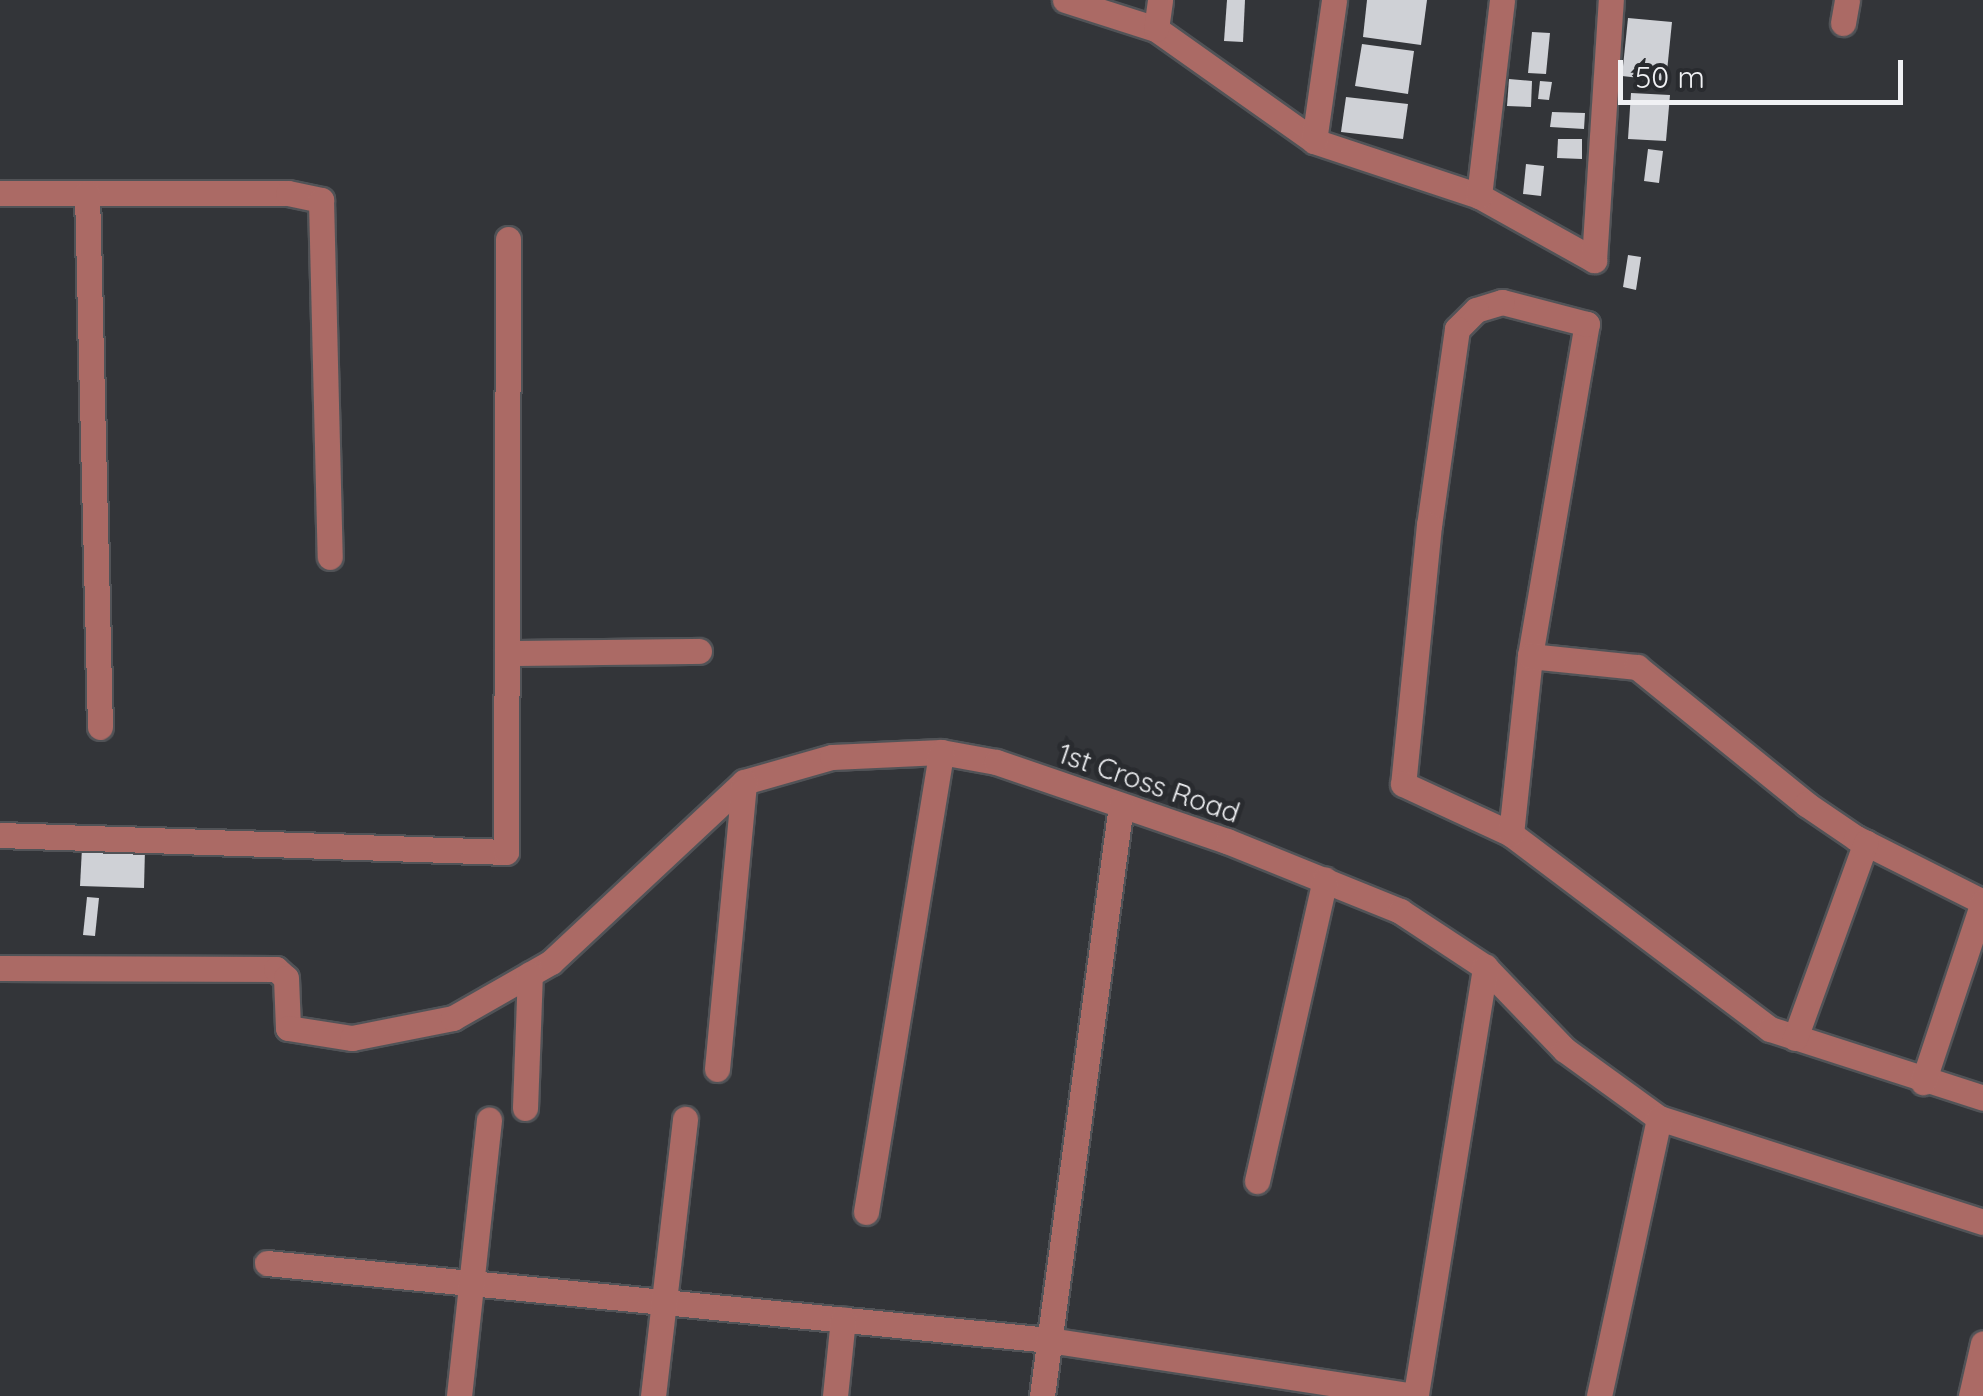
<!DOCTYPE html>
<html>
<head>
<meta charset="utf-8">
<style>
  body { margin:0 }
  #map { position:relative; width:1983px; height:1396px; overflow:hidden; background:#333539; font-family:Quicksand,sans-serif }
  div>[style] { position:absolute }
  .building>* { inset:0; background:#cfd1d6 }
  .roads { filter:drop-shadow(2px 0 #515357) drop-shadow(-2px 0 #515357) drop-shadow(0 2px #515357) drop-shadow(0 -2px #515357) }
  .minor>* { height:25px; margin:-12.5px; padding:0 12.5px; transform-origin:12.5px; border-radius:12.5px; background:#ab6a65 }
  span { translate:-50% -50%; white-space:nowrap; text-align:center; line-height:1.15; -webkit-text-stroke:10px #292b2f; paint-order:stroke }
  .street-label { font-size:28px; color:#f0f1f4 }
  .scale { position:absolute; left:1618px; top:60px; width:285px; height:45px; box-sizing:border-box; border:5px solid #f0f1f4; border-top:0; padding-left:12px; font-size:30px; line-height:35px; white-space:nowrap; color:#f0f1f4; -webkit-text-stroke:8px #292b2f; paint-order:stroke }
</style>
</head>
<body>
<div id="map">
  <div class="building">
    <i style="clip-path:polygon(1227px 0,1245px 0,1243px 42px,1224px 41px)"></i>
    <i style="clip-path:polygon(1367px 0,1427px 0,1421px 45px,1363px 37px)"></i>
    <i style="clip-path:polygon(1628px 18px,1672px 22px,1666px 81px,1622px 76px)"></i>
    <i style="clip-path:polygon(1532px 32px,1550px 33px,1546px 74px,1528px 73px)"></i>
    <i style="clip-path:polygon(1362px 44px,1414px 51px,1408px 94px,1355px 86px)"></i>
    <i style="clip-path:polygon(1509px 79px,1532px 81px,1531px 107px,1507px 106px)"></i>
    <i style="clip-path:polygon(1540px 81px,1552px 82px,1549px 100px,1538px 99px)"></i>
    <i style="clip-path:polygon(1631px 93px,1670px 95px,1666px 141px,1628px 139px)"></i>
    <i style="clip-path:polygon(1346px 97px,1408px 104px,1403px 139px,1341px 132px)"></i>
    <i style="clip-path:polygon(1552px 112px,1585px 113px,1584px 129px,1550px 127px)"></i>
    <i style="clip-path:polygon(1558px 139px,1582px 139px,1582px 159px,1557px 158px)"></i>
    <i style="clip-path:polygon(1648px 149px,1663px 151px,1659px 183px,1644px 181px)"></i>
    <i style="clip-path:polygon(1526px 164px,1544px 166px,1541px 196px,1523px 194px)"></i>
    <i style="clip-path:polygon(1628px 255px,1641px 257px,1636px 290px,1623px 287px)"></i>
    <i style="clip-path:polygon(82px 848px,145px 849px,144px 888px,80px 886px)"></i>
    <i style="clip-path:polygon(87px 897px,99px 898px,95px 936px,83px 935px)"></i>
  </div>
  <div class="roads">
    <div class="minor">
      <i style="left:1065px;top:0;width:96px;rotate:17.7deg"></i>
      <i style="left:1156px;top:29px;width:194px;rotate:35.3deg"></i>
      <i style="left:1314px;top:141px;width:174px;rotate:18.4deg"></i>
      <i style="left:1479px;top:196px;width:132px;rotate:29.1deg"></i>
      <i style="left:1594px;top:260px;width:261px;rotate:-86.3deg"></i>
      <i style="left:1843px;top:23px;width:23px;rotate:-80deg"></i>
      <i style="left:1156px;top:29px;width:29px;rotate:-82deg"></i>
      <i style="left:1314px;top:141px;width:142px;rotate:-81.9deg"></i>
      <i style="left:0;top:193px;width:288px"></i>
      <i style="left:288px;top:193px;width:34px;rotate:12deg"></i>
      <i style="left:321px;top:200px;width:357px;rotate:88.6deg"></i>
      <i style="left:87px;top:193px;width:534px;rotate:88.61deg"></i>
      <i style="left:1479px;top:196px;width:197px;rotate:-83.3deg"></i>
      <i style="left:507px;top:653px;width:192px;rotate:-0.6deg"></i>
      <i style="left:1530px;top:656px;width:337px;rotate:-80.3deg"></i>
      <i style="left:1587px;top:324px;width:88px;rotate:-165.5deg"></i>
      <i style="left:1502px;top:302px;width:27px;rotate:163deg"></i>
      <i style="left:1476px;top:310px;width:27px;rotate:135deg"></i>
      <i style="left:1457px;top:329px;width:198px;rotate:98.1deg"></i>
      <i style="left:1429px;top:525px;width:260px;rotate:95.7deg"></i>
      <i style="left:1403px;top:784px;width:119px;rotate:24.8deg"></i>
      <i style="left:1511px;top:834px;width:324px;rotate:37deg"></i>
      <i style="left:1770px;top:1029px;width:224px;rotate:17.9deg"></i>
      <i style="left:1511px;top:834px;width:179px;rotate:-83.9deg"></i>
      <i style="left:1530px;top:656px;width:108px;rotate:5.9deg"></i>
      <i style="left:1637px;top:667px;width:218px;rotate:39deg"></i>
      <i style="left:1806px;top:804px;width:60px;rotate:34.2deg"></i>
      <i style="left:1856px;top:838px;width:142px;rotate:26.7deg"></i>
      <i style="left:1983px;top:902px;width:190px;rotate:108.4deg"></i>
      <i style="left:0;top:835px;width:506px;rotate:1.92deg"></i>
      <i style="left:506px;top:852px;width:613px;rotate:-89.81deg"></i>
      <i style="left:0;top:968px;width:276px;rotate:0.2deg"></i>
      <i style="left:276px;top:969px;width:13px;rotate:42deg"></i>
      <i style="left:286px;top:978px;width:50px;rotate:87.7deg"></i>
      <i style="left:288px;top:1028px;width:65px;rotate:8.9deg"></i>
      <i style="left:352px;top:1038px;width:103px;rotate:-11.2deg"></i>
      <i style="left:453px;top:1018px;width:113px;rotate:-29.7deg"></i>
      <i style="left:551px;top:962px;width:264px;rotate:-43deg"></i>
      <i style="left:744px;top:782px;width:91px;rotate:-15.9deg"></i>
      <i style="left:832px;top:757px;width:109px;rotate:-2.6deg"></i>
      <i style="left:941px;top:752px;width:56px;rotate:10.3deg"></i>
      <i style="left:996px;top:762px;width:244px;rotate:18.9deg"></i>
      <i style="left:1227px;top:841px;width:187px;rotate:22deg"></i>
      <i style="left:1400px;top:911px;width:102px;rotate:33.4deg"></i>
      <i style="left:1485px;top:967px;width:115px;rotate:46.1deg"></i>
      <i style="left:1565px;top:1050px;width:116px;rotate:35.9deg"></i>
      <i style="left:1659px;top:1118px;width:340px;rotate:17.8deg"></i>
      <i style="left:1795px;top:1038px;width:208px;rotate:-70.1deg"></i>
      <i style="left:717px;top:1069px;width:288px;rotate:-84.6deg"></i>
      <i style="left:525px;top:1108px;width:134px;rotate:-87.9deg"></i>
      <i style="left:1257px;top:1181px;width:309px;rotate:-77.3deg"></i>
      <i style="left:866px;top:1212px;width:466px;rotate:-80.7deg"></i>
      <i style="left:267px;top:1263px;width:786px;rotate:5.62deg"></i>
      <i style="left:1049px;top:1340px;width:371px;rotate:8.7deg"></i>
      <i style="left:1416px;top:1394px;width:433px;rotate:-80.8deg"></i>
      <i style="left:459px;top:1396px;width:278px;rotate:-83.8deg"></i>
      <i style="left:653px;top:1396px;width:279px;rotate:-83.4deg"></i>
      <i style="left:835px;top:1396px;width:77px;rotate:-84.1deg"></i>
      <i style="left:1042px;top:1396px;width:596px;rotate:-82.39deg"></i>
      <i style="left:1599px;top:1396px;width:284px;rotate:-77.8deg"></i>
      <i style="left:1971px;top:1396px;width:54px;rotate:-77.2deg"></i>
    </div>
  </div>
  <div class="street-label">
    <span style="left:1149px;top:783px;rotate:19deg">1st Cross Road</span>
  </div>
  <div class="scale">50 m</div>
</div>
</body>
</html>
